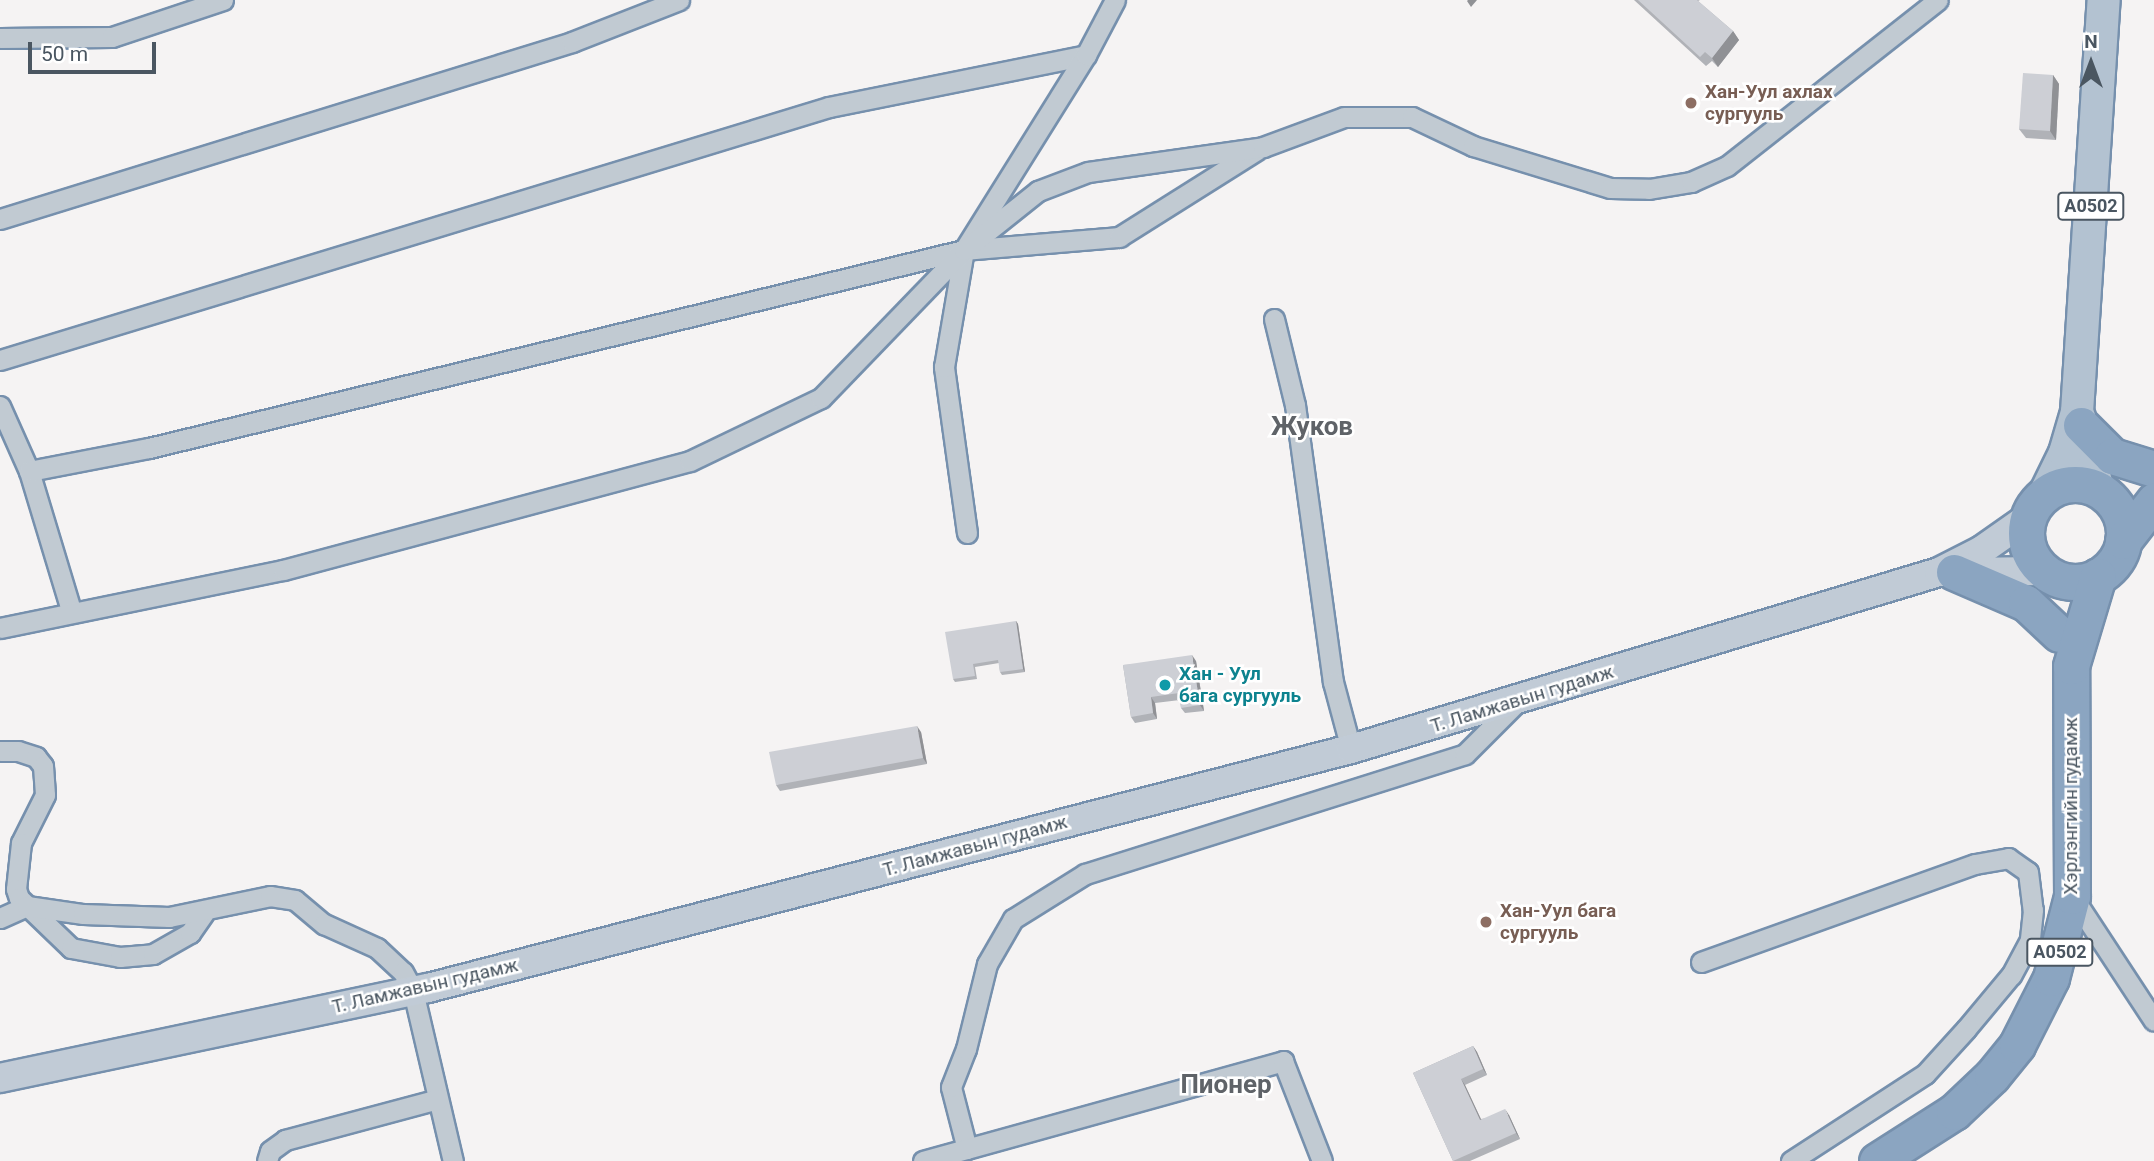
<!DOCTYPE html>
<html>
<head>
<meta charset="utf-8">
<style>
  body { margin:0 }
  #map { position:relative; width:2154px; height:1161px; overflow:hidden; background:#f5f3f3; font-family:Roboto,sans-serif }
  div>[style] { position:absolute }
  .roads { filter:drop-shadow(2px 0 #7690ad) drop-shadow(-2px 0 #7690ad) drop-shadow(0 2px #7690ad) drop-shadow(0 -2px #7690ad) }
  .street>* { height:19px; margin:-9.5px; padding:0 9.5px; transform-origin:9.5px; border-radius:9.5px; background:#c1cad2 }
  .secondary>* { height:28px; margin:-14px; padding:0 14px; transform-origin:14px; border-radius:14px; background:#c1cbd6 }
  .primary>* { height:32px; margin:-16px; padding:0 16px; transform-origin:16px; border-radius:16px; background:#b3c2d1 }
  .highway>* { height:35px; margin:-17.5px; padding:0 17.5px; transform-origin:17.5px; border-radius:17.5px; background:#8ba5c1 }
  .highway>.ring { margin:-17.5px; padding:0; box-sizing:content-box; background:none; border:35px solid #8ba5c1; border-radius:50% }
  .wall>* { inset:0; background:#b0b2b7 }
  .shaded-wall>* { inset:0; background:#909195 }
  .building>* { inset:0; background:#cdcfd5 }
  .dots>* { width:19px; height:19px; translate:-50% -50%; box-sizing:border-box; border:4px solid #fff; border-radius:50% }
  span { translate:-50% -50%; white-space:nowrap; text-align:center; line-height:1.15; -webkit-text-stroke:5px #fff; paint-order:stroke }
  .shield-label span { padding:2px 5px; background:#fff; border:2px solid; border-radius:5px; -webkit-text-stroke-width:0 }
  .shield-label { font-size:18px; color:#4a5661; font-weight:700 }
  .education-label { font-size:19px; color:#785e54; font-weight:700 }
  .left { translate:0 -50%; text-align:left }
  .culture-label { font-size:19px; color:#0d838f; font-weight:700 }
  .street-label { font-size:19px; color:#4a5661 }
  .district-label { font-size:26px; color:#5f6368; font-weight:700 }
  .north { position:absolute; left:2056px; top:28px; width:70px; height:70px; -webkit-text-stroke:5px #fff; paint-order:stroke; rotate:0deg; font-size:19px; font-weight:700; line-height:28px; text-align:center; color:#4a5661 }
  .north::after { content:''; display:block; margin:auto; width:24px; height:32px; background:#4a5661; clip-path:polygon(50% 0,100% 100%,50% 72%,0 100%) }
  .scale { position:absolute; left:28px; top:42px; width:128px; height:32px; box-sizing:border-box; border:4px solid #4a5661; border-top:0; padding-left:9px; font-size:21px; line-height:24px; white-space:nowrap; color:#4a5661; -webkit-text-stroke:5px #fff; paint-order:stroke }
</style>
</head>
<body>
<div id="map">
  <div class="roads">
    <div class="street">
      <i style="left:0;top:38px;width:112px;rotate:-0.5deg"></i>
      <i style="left:112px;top:37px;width:117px;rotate:-18.4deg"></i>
      <i style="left:0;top:219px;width:599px;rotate:-17.19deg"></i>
      <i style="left:572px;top:42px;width:115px;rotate:-21.4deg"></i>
      <i style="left:1274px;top:319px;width:89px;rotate:76.3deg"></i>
      <i style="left:1295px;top:405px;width:280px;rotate:82.2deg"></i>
      <i style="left:1333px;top:682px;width:69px;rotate:75deg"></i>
      <i style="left:0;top:360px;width:867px;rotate:-16.97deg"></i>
      <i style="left:829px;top:107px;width:262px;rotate:-11.4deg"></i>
      <i style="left:0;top:406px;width:71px;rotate:66deg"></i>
      <i style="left:29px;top:471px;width:148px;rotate:73.2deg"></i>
      <i style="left:29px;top:471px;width:122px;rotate:-10.9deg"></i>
      <i style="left:149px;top:448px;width:839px;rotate:-13.66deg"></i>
      <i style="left:964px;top:250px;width:156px;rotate:-4.8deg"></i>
      <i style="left:1119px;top:237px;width:163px;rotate:-32.2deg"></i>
      <i style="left:967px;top:533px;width:168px;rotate:-97.9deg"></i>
      <i style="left:944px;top:367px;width:119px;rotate:-80.3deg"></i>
      <i style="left:964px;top:250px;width:230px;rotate:-58deg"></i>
      <i style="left:1086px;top:55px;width:62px;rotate:-62.2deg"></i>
      <i style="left:0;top:628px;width:289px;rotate:-11.6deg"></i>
      <i style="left:283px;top:570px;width:421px;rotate:-15deg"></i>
      <i style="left:690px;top:461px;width:145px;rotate:-25.7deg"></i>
      <i style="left:821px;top:398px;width:206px;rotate:-46deg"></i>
      <i style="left:964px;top:250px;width:95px;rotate:-38.6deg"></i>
      <i style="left:1038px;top:191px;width:53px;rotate:-20.8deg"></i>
      <i style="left:1088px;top:172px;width:177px;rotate:-8.1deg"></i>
      <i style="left:1263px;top:147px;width:86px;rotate:-20.3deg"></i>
      <i style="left:1344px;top:117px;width:68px"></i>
      <i style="left:1412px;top:117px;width:68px;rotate:25.4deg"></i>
      <i style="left:1473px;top:146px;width:143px;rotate:17deg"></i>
      <i style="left:1610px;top:188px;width:39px;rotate:1deg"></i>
      <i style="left:1649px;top:189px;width:43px;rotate:-9.5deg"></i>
      <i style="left:1691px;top:182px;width:39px;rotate:-24deg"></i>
      <i style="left:1727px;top:166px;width:268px;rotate:-38.2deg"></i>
      <i style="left:0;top:751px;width:18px"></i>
      <i style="left:18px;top:751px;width:19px;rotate:18deg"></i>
      <i style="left:36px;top:757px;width:11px;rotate:52deg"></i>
      <i style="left:43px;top:766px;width:29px;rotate:86deg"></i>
      <i style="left:45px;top:795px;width:54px;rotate:116.6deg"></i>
      <i style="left:21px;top:843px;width:46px;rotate:96.2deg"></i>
      <i style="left:16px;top:889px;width:9px;rotate:72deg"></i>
      <i style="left:19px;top:898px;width:72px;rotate:43.9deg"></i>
      <i style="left:71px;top:948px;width:50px;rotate:10.4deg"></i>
      <i style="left:120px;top:957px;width:33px;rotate:-5deg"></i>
      <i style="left:153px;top:954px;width:43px;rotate:-29.6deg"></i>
      <i style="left:190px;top:933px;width:24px;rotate:-55deg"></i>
      <i style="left:2072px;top:896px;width:149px;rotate:56.7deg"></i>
      <i style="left:0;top:918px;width:30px;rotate:-24deg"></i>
      <i style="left:27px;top:906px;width:57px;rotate:8.1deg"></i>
      <i style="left:83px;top:914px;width:86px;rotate:2deg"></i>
      <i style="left:169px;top:917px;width:103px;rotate:-11.7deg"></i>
      <i style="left:270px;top:896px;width:25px;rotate:9deg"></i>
      <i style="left:295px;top:900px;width:38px;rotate:40deg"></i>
      <i style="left:324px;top:924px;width:58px;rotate:24.4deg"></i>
      <i style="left:377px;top:948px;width:35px;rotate:43deg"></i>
      <i style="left:403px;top:972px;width:21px;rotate:62deg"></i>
      <i style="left:413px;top:991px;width:175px;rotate:76.8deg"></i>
      <i style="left:1701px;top:962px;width:291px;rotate:-19.7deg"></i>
      <i style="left:1975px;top:864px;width:34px;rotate:-10deg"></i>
      <i style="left:2008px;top:858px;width:24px;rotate:35deg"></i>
      <i style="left:2028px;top:872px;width:38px;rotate:83deg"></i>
      <i style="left:2033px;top:910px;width:30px;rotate:96deg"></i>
      <i style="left:2030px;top:940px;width:40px;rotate:118deg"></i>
      <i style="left:2011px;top:975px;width:70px;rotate:129.8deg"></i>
      <i style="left:1966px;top:1029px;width:61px;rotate:132.3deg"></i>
      <i style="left:1925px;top:1074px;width:160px;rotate:147deg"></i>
      <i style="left:967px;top:1149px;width:64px;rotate:-104.5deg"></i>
      <i style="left:951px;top:1087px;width:41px;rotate:-68.5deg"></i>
      <i style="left:966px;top:1049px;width:88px;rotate:-76.1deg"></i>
      <i style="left:987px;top:964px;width:52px;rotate:-60deg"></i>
      <i style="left:1013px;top:919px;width:85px;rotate:-32deg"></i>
      <i style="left:1085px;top:874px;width:398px;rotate:-17.5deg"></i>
      <i style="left:1465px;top:754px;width:74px;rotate:-45deg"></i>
      <i style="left:267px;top:1161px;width:10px;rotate:-73deg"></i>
      <i style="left:270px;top:1151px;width:19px;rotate:-36deg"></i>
      <i style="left:285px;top:1140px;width:158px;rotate:-15deg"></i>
      <i style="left:923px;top:1161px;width:374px;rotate:-15.5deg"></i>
      <i style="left:1283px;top:1061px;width:107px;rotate:68.7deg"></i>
    </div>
    <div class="secondary">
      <i style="left:1959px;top:572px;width:85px;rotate:-0.7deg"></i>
      <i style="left:0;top:1078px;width:437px;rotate:-11.9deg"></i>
      <i style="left:428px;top:988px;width:953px;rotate:-14.52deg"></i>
      <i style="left:1351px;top:749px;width:614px;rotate:-16.75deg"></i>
      <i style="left:1939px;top:572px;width:48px;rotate:-27.1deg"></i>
      <i style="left:1982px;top:550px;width:57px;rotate:-35.1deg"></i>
    </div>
    <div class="primary">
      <i style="left:2079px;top:417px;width:75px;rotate:75.4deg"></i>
      <i style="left:2045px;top:494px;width:46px;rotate:-64deg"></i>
      <i style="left:2065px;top:453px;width:43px;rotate:-73.7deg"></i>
      <i style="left:2077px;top:412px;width:413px;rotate:-86.3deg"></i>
    </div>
    <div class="highway">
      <i style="left:2081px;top:425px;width:44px;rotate:45deg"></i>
      <i style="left:2112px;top:456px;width:44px;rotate:17.2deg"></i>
      <i class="ring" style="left:2026px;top:484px;width:63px;height:63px"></i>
      <i style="left:2123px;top:541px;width:51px;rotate:-52.2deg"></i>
      <i style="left:1954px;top:572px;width:78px;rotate:23.3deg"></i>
      <i style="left:2026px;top:603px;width:45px;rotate:43.2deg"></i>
      <i style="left:1877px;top:1161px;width:91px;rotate:-32.5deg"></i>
      <i style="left:1954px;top:1112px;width:52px;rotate:-43.5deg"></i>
      <i style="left:1992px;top:1076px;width:40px;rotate:-51deg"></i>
      <i style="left:2017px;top:1045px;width:75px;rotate:-63.1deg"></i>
      <i style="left:2051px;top:978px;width:85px;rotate:-75.6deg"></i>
      <i style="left:2072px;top:896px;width:230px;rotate:-90.2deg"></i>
      <i style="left:2071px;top:666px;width:94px;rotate:-73.3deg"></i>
    </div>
  </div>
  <div class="wall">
    <i style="clip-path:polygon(1634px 0,1700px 0,1698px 1px,1733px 31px,1739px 40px,1718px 67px,1712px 61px,1706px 66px)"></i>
    <i style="clip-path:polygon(2053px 75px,2059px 84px,2056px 140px,2026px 138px,2019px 129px)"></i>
    <i style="clip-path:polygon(1016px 621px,1018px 624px,1025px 672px,1002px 675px,1000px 672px,999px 663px,975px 667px,977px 679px,955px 682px,953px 679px)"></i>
    <i style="clip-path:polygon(1196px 661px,1204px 711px,1185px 713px,1181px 708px,1180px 700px,1155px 703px,1157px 719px,1135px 723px,1131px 717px,1123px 665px)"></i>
    <i style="clip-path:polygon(921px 732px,927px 764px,780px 791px,776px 785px)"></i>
    <i style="clip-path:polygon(1473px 1046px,1477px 1052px,1487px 1075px,1465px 1085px,1481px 1119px,1509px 1115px,1520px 1139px,1470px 1161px,1453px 1161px,1413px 1073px)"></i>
  </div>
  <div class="shaded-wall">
    <i style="clip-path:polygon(1468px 0,1477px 0,1471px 7px,1467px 1px)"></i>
    <i style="clip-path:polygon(1733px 31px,1739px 40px,1718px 67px,1712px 58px)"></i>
    <i style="clip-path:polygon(2053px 75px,2059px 84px,2056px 140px,2050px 131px)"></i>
    <i style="clip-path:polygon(1016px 621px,1018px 624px,1025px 672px,1023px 669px)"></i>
    <i style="clip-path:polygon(1192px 655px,1196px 661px,1204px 711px,1200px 705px)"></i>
    <i style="clip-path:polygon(1151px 697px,1155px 703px,1157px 719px,1153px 713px)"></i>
    <i style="clip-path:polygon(917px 726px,921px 732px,927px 764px,923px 758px)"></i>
    <i style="clip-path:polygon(1473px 1046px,1477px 1052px,1487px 1075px,1483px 1069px)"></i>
    <i style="clip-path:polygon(1461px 1079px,1465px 1085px,1484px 1126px,1480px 1120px)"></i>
    <i style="clip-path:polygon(1505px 1109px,1509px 1115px,1520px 1139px,1516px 1133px)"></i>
  </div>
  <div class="building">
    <i style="clip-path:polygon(1638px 0,1697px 0,1733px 31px,1712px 58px,1705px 52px,1700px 57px)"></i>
    <i style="clip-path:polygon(2023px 73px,2053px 75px,2050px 131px,2019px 129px)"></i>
    <i style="clip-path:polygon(1016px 621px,1023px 669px,1000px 672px,998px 660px,973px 664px,975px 676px,953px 679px,945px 632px)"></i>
    <i style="clip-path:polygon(1192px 655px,1200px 705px,1181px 708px,1179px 693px,1151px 697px,1153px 713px,1131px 717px,1123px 665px)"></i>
    <i style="clip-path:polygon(917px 726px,923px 758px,776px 785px,769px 752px)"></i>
    <i style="clip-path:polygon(1473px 1046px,1483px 1069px,1461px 1079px,1480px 1120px,1505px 1109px,1516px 1133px,1453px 1161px,1413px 1073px)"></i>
  </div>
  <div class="dots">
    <i style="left:1691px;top:103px;background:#8d6e63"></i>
    <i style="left:1165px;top:685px;background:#0f9aa8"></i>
    <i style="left:1486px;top:922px;background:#8d6e63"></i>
  </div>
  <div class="shield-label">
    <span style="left:2091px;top:206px">A0502</span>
    <span style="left:2060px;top:952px">A0502</span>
  </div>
  <div class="education-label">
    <span class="left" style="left:1705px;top:103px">Хан-Уул ахлах<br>сургууль</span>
    <span class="left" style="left:1500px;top:922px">Хан-Уул бага<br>сургууль</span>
  </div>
  <div class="culture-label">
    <span class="left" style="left:1179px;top:685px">Хан - Уул<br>бага сургууль</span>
  </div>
  <div class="street-label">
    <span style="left:1522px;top:699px;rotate:-17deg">Т. Ламжавын гудамж</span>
    <span style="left:2071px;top:806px;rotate:-90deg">Хэрлэнгийн гудамж</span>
    <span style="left:975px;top:846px;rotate:-15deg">Т. Ламжавын гудамж</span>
    <span style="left:425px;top:986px;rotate:-13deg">Т. Ламжавын гудамж</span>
  </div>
  <div class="district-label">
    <span style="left:1312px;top:427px">Жуков</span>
    <span style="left:1226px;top:1085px">Пионер</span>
  </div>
  <div class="north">N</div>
  <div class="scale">50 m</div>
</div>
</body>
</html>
